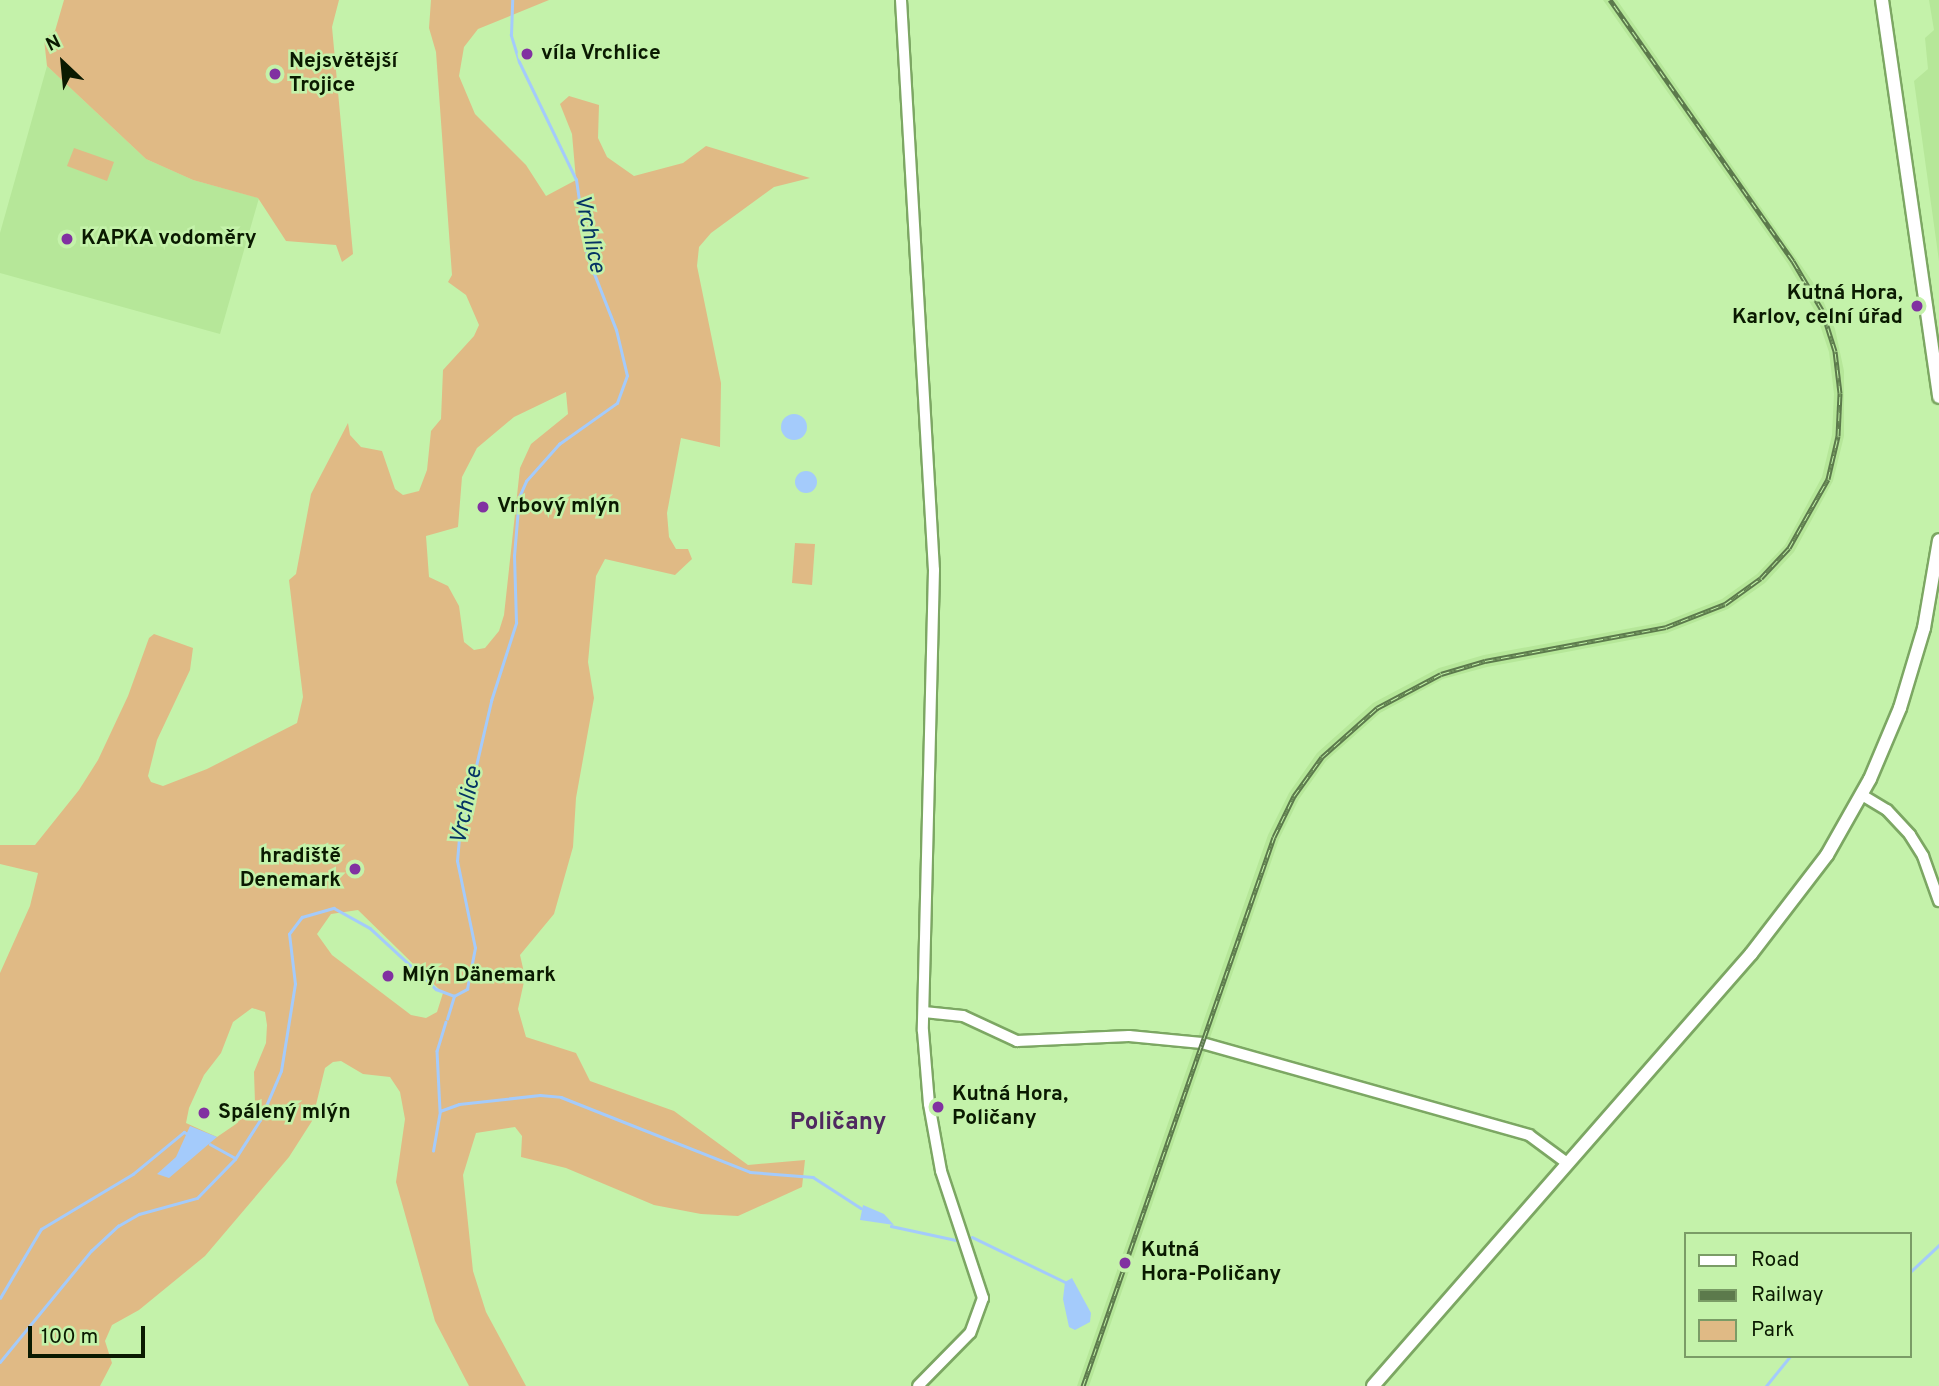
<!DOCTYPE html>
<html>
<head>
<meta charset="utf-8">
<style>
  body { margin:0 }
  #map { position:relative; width:1939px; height:1386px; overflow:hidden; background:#c4f2aa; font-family:Overpass,sans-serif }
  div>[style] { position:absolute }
  .built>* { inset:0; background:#b6e799 }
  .green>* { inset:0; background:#e0ba85 }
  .water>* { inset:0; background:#a4cbfb }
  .round { border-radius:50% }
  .stream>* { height:2.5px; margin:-1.25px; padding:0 1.25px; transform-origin:1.25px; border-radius:1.25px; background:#a4cbfb }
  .roads { filter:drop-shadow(2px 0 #7ca763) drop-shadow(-2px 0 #7ca763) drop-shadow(0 2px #7ca763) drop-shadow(0 -2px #7ca763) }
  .minor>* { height:10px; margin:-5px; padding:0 5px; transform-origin:5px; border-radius:5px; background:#fff }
  .major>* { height:12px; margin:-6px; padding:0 6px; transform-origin:6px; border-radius:6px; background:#fff }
  .rail>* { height:5px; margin-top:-2.5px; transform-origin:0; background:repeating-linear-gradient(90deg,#c4f2aa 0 8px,#5c7a4c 0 16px); box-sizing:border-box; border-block:2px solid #5c7a4c }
  .dots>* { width:19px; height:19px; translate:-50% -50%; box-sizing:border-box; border:4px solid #c4f2aa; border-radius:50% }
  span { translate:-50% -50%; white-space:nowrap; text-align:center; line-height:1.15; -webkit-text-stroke:5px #c4f2aa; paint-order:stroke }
  .poi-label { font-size:21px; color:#0a1a01; font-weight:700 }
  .left { translate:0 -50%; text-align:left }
  .right { translate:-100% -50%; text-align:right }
  .water-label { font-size:23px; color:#053364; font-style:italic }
  .quarter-label { font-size:24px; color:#4f2960; font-weight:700 }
  .legend { position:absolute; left:1684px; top:1232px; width:228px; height:126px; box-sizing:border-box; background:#c4f2aa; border:2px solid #7a9c66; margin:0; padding:9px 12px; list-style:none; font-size:21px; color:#0a1a01 }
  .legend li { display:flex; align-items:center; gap:14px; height:35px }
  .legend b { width:35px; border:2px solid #7a9c66 }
  .north { position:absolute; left:28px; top:28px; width:70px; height:70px; -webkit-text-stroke:5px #c4f2aa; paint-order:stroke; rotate:334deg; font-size:19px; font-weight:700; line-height:28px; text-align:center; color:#0a1a01 }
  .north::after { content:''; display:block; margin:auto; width:24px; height:32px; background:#0a1a01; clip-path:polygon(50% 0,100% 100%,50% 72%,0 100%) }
  .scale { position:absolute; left:28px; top:1326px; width:117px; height:32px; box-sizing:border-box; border:4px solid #0a1a01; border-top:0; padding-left:9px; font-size:21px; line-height:24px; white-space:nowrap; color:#0a1a01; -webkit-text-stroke:5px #c4f2aa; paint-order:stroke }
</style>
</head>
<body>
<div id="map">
  <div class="built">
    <i style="clip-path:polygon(1603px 0,1617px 0,1819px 291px,1835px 329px,1844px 371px,1844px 436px,1833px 481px,1794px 552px,1765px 583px,1728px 609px,1667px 633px,1487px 667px,1443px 679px,1380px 713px,1326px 761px,1299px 799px,1279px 839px,1089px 1386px,1077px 1386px,1268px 835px,1289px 793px,1317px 753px,1373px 703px,1439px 668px,1484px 655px,1664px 622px,1722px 599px,1757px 574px,1785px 545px,1822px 477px,1832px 435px,1834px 394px,1829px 352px,1816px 313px,1788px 264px)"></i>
    <i style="clip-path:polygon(1929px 0,1939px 0,1939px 261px,1914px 81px,1928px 69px,1925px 38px,1934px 30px)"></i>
    <i style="clip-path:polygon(47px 66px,146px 159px,193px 180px,259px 198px,220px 334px,0 273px,0 233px)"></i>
  </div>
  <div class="green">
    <i style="clip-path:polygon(64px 0,339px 0,332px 27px,353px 254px,342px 262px,336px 245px,286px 241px,258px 198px,193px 180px,146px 159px,47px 66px,44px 39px,55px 31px)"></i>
    <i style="clip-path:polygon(evenodd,431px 0,549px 0,478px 29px,464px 47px,459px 76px,475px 114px,526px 165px,546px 196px,576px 180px,572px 134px,560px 104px,569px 96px,599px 105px,598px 138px,607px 157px,634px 176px,683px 163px,706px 146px,810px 178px,774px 187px,711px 233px,699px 247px,697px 266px,721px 383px,720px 447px,681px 438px,667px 513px,669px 537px,676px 549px,688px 549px,692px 559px,675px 575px,605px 559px,596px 576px,588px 662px,594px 698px,576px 798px,573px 847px,554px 914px,520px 955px,525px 977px,518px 1009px,526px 1037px,576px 1053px,590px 1081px,674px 1111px,748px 1165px,805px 1160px,802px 1187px,738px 1216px,701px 1214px,654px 1205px,566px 1168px,521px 1157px,522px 1136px,515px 1127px,476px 1133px,463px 1175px,473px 1271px,486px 1312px,526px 1386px,469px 1386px,435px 1321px,396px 1182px,405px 1119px,400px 1092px,390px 1077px,363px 1074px,341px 1061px,333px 1062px,325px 1068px,312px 1121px,289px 1157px,205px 1256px,139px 1310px,112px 1325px,105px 1341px,112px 1363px,100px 1386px,0 1386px,0 973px,30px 906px,38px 873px,0 864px,0 845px,35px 845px,79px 790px,98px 760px,128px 696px,149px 638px,154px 634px,193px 648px,190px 670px,157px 740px,148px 776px,151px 782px,163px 786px,207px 769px,297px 723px,303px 697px,289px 580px,296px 574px,311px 494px,348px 423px,350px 435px,361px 447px,382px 451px,395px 489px,403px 495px,419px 491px,427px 470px,431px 431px,441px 419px,443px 370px,474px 336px,479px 325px,466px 295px,448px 282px,452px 275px,436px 52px,429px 28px,431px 0,566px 392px,568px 414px,531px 444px,520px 468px,504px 615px,499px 631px,485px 648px,474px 650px,464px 642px,459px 606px,448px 586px,429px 577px,426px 536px,458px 527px,462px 477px,477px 448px,514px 417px,566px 392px,431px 0,358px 910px,443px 993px,437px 1012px,426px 1018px,411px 1015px,332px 955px,317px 934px,331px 914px,358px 910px,431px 0,252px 1008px,265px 1012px,267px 1025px,266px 1043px,254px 1072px,255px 1103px,236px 1124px,217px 1137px,186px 1123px,189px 1108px,204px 1075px,221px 1053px,233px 1022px,252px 1008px)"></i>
    <i style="clip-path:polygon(74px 148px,114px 162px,107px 181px,67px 166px)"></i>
    <i style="clip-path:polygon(795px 543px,815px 544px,812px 585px,792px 583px)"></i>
  </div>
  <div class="water">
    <i class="round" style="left:781px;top:414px;width:26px;height:26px"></i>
    <i class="round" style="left:795px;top:471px;width:22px;height:22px"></i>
    <i style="clip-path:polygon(190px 1126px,217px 1137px,169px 1178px,157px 1174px,176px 1157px)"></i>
    <i style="clip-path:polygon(863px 1205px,884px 1214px,894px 1225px,860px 1220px)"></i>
    <i style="clip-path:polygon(1072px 1278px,1091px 1313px,1090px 1322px,1075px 1330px,1069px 1327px,1063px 1299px,1065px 1282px)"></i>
  </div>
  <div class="stream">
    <i style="left:447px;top:1019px;width:24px;rotate:-73deg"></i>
    <i style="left:446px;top:1022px;width:30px;rotate:107deg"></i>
    <i style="left:437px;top:1051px;width:60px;rotate:87.1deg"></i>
    <i style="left:440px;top:1111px;width:20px;rotate:-20deg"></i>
    <i style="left:459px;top:1104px;width:81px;rotate:-6.3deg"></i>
    <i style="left:540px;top:1095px;width:21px;rotate:5deg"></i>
    <i style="left:561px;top:1097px;width:203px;rotate:21.6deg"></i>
    <i style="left:750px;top:1172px;width:63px;rotate:4.5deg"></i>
    <i style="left:813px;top:1177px;width:57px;rotate:32.9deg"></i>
    <i style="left:210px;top:1144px;width:29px;rotate:29deg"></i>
    <i style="left:433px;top:1151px;width:41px;rotate:-80.1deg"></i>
    <i style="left:891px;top:1226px;width:66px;rotate:12.2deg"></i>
    <i style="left:972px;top:1237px;width:103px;rotate:25.8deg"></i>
    <i style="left:1909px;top:1273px;width:41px;rotate:-43deg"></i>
    <i style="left:0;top:1298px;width:80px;rotate:-59.3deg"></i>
    <i style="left:41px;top:1229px;width:107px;rotate:-30.9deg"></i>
    <i style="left:133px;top:1174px;width:66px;rotate:-39.5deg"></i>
    <i style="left:184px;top:1132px;width:4px;rotate:27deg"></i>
    <i style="left:0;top:1362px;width:144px;rotate:-50.7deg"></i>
    <i style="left:91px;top:1251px;width:37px;rotate:-43deg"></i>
    <i style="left:118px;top:1226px;width:24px;rotate:-30deg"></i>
    <i style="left:139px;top:1214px;width:60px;rotate:-15.4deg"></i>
    <i style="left:197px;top:1198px;width:54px;rotate:-45.7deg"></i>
    <i style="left:235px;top:1159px;width:46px;rotate:-57.3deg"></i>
    <i style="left:260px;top:1120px;width:53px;rotate:-66.8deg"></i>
    <i style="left:281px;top:1071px;width:88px;rotate:-80.9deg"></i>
    <i style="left:295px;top:984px;width:50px;rotate:-96.8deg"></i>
    <i style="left:289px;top:934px;width:21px;rotate:-53deg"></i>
    <i style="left:302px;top:917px;width:33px;rotate:-16deg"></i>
    <i style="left:334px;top:908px;width:41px;rotate:29.1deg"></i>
    <i style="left:370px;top:928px;width:90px;rotate:42.7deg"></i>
    <i style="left:436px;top:989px;width:19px;rotate:21deg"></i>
    <i style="left:454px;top:996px;width:15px;rotate:-28deg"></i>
    <i style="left:467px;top:989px;width:42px;rotate:-79deg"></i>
    <i style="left:475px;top:948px;width:89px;rotate:-101.7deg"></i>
    <i style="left:457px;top:861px;width:22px;rotate:-85deg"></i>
    <i style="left:459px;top:839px;width:142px;rotate:-76.9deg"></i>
    <i style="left:491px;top:701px;width:82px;rotate:-72.2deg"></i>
    <i style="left:516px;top:623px;width:67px;rotate:-91.7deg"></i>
    <i style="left:514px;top:556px;width:59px;rotate:-85.2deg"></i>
    <i style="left:519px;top:497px;width:17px;rotate:-66deg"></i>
    <i style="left:526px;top:481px;width:50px;rotate:-48.3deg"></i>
    <i style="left:559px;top:444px;width:71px;rotate:-35.3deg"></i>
    <i style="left:617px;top:403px;width:29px;rotate:-70deg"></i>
    <i style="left:627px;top:376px;width:47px;rotate:-103.4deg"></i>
    <i style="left:616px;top:330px;width:79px;rotate:-111.4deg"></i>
    <i style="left:587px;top:256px;width:77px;rotate:-98.2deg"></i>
    <i style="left:576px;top:180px;width:131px;rotate:-115.8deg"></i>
    <i style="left:519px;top:62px;width:28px;rotate:-107deg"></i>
    <i style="left:511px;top:35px;width:35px;rotate:-88deg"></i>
    <i style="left:1766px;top:1386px;width:38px;rotate:-51deg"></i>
  </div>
  <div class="roads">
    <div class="minor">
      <i style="left:901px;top:0;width:571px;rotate:86.69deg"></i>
      <i style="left:934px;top:570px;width:461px;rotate:91.4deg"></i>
      <i style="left:923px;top:1031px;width:73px;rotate:85.3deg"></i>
      <i style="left:929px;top:1104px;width:68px;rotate:79.8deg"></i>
      <i style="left:941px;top:1171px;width:134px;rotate:71.7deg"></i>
      <i style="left:983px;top:1298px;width:37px;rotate:110deg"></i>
      <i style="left:970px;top:1333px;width:74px;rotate:134.5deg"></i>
      <i style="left:1862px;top:795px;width:29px;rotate:31deg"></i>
      <i style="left:1887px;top:810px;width:34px;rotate:47deg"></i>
      <i style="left:1910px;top:835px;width:25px;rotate:58deg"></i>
      <i style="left:1923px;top:856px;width:48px;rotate:70.4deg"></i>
      <i style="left:924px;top:1012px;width:39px;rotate:6deg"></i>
      <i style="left:963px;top:1016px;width:60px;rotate:24.8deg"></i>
      <i style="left:1017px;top:1041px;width:112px;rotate:-2.6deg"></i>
      <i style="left:1129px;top:1036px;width:73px;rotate:5.5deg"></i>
      <i style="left:1202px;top:1043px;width:340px;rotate:15.7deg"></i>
      <i style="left:1529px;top:1135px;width:47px;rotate:36.4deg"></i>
    </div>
    <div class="major">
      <i style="left:1882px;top:0;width:401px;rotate:81.8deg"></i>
      <i style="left:1373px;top:1386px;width:574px;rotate:-48.81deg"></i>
      <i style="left:1751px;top:954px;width:125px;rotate:-52.5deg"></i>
      <i style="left:1827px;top:855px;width:87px;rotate:-60.5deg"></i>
      <i style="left:1870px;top:779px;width:77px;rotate:-67.1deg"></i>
      <i style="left:1900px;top:708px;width:84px;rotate:-73.3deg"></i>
      <i style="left:1924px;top:628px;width:89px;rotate:-80.3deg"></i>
    </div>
  </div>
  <div class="rail">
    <i style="left:1083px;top:1386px;width:581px;rotate:-70.82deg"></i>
    <i style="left:1274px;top:837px;width:46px;rotate:-64deg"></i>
    <i style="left:1294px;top:796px;width:48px;rotate:-54.3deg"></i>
    <i style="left:1322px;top:757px;width:74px;rotate:-41.7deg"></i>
    <i style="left:1377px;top:708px;width:72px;rotate:-28deg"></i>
    <i style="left:1441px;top:674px;width:46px;rotate:-16.5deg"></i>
    <i style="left:1485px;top:661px;width:184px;rotate:-10.6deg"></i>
    <i style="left:1666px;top:627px;width:63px;rotate:-21.3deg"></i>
    <i style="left:1725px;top:604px;width:44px;rotate:-35.8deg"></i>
    <i style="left:1761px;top:578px;width:41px;rotate:-47deg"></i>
    <i style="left:1789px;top:548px;width:79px;rotate:-60.5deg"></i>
    <i style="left:1828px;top:479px;width:44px;rotate:-76.9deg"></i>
    <i style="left:1838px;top:436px;width:43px;rotate:-87.3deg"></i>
    <i style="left:1840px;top:393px;width:42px;rotate:-96.8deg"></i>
    <i style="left:1835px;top:351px;width:43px;rotate:-107.6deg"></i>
    <i style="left:1822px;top:310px;width:57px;rotate:-120.6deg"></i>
    <i style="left:1793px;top:261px;width:319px;rotate:-125deg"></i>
  </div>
  <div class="dots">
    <i style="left:527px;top:54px;background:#8131a1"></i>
    <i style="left:275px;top:74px;background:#8131a1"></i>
    <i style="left:67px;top:239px;background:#8131a1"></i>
    <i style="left:1917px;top:306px;background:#8131a1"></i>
    <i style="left:483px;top:507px;background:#8131a1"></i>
    <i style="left:355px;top:869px;background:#8131a1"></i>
    <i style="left:388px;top:976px;background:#8131a1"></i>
    <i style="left:938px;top:1107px;background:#8131a1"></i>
    <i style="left:204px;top:1113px;background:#8131a1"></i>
    <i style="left:1125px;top:1263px;background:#8131a1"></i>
  </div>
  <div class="poi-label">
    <span class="left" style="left:541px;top:54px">víla Vrchlice</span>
    <span class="left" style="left:289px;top:74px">Nejsvětější<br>Trojice</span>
    <span class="left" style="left:81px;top:239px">KAPKA vodoměry</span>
    <span class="right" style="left:1903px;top:306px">Kutná Hora,<br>Karlov, celní úřad</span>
    <span class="left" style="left:497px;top:507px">Vrbový mlýn</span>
    <span class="right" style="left:341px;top:869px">hradiště<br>Denemark</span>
    <span class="left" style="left:402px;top:976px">Mlýn Dänemark</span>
    <span class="left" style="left:952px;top:1107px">Kutná Hora,<br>Poličany</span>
    <span class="left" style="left:218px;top:1113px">Spálený mlýn</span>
    <span class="left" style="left:1141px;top:1263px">Kutná<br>Hora-Poličany</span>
  </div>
  <div class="water-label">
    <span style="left:588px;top:234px;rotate:78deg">Vrchlice</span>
    <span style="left:468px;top:806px;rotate:-78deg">Vrchlice</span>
  </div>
  <div class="quarter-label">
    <span style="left:838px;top:1124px">Poličany</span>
  </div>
  <ul class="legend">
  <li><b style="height:9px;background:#fff"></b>Road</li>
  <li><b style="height:9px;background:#5c7a4c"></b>Railway</li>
  <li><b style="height:19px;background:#e0ba85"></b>Park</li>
  </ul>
  <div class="north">N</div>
  <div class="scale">100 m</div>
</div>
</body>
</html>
